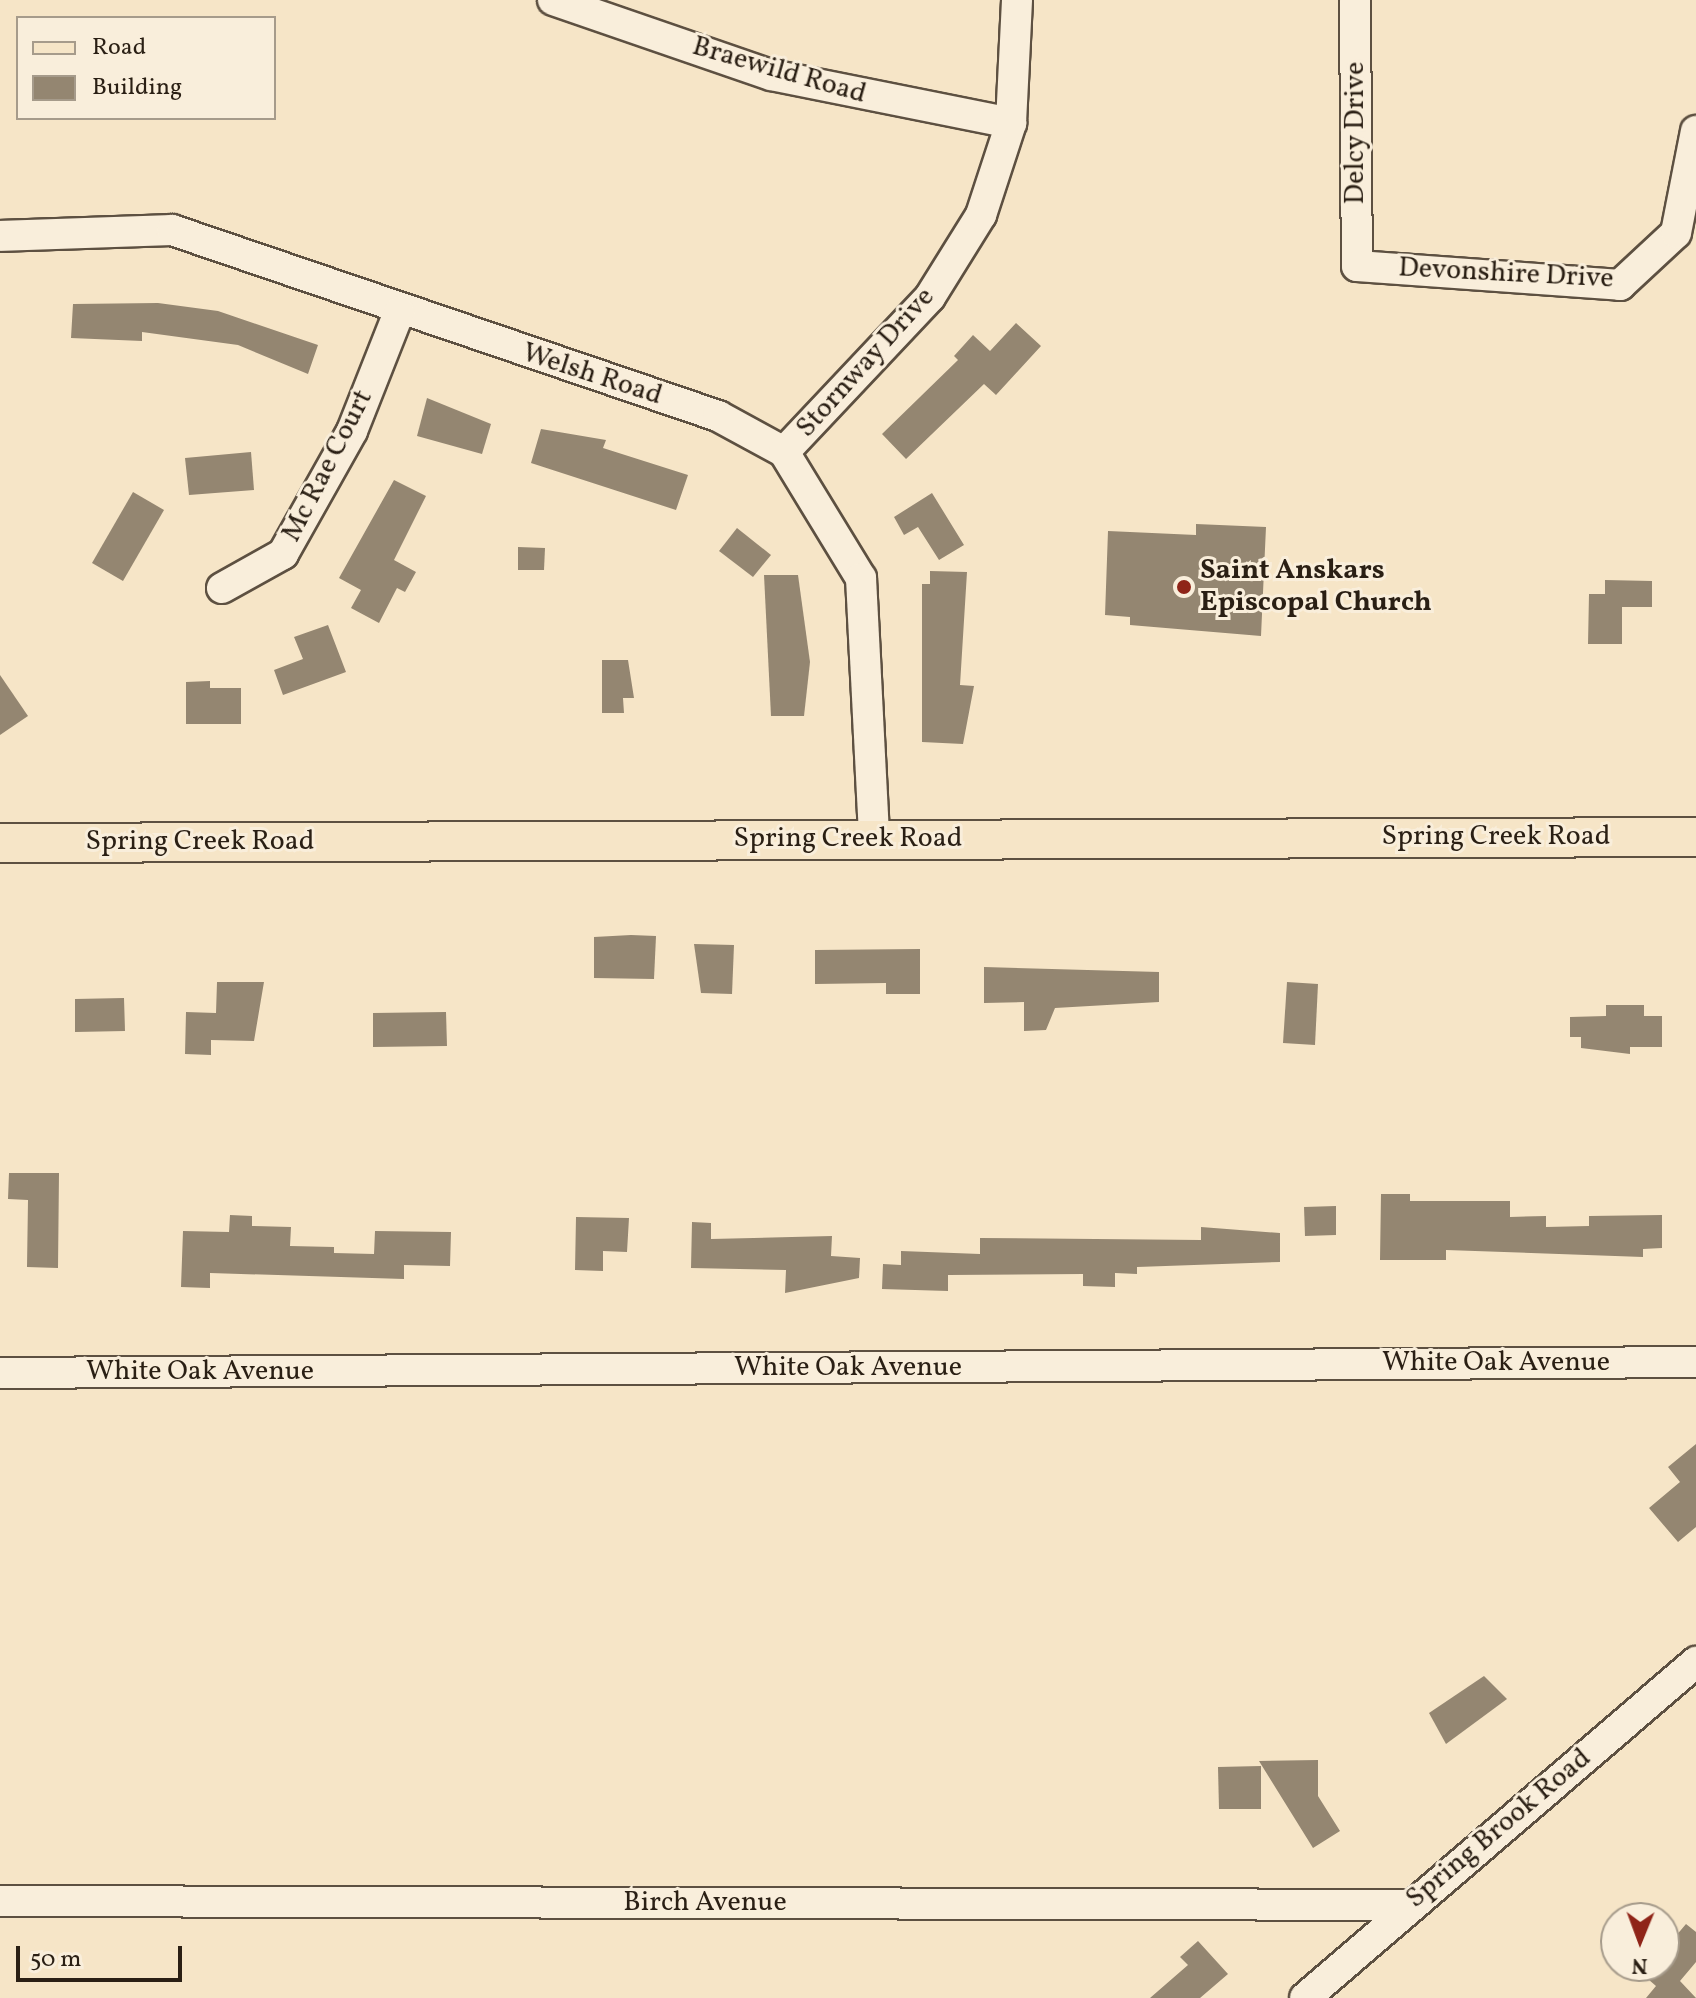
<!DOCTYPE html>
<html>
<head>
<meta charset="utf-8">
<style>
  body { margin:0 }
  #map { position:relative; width:1696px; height:1998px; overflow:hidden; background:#f6e5c7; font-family:Vollkorn,serif }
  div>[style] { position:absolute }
  .building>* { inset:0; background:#948671 }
  .roads { filter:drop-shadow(2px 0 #5d5041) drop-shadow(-2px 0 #5d5041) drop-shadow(0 2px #5d5041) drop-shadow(0 -2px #5d5041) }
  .minor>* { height:30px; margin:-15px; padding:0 15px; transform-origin:15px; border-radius:15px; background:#f9eedb }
  .major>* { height:38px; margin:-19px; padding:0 19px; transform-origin:19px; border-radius:19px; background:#f6e5c7 }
  .dots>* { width:22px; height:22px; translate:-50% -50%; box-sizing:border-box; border:4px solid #f9eedb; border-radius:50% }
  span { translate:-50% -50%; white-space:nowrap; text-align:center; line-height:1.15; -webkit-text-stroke:6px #f9eedb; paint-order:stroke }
  .street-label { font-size:28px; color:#2a1f14 }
  .poi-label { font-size:28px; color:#2a1f14; font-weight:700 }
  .left { translate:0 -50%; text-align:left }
  .legend { position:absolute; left:16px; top:16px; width:260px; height:104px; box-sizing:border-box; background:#f9eedb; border:2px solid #a69b8b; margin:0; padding:10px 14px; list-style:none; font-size:24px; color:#2a1f14 }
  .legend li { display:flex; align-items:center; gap:16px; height:40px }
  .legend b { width:40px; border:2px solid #a69b8b }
  .north { position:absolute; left:1600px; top:1902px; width:80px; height:80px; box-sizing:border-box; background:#f9eedb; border:2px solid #a69b8b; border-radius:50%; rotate:181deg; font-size:22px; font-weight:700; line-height:32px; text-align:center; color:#2a1f14 }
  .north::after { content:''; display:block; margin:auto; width:28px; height:36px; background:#8f2418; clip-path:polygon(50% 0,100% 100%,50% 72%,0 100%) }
  .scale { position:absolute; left:16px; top:1946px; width:166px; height:36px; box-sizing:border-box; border:4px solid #2a1f14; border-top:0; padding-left:10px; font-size:24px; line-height:28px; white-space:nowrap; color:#2a1f14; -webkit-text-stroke:6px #f9eedb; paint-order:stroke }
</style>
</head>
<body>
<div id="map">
  <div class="building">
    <i style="clip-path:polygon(158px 303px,218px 311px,318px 345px,308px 374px,238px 345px,142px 332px,142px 341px,71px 338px,73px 304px)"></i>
    <i style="clip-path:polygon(1016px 323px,1041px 346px,996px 395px,984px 384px,906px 459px,882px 434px,958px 360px,954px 356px,973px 335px,990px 351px)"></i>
    <i style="clip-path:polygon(427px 398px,491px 424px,482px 454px,417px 436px)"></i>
    <i style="clip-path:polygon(541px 429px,606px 440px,603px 448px,688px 475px,676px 510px,531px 463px)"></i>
    <i style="clip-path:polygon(251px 452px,254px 490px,189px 495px,185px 458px)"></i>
    <i style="clip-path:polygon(394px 480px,426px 496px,394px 560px,416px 572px,405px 592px,397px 588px,379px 623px,351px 608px,361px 590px,339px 578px)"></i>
    <i style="clip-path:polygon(133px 492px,164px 510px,123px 581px,92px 563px)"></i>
    <i style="clip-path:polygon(932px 493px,964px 545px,939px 560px,918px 527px,904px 535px,894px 517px)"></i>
    <i style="clip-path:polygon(1196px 524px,1266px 527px,1261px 636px,1130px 625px,1130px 617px,1105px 615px,1108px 531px,1196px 535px)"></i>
    <i style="clip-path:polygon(737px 528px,771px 555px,753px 577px,719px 551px)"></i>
    <i style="clip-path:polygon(518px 547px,545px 548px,544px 570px,518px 570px)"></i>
    <i style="clip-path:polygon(930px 571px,967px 572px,960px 685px,974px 686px,963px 744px,922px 742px,922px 584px,930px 584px)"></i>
    <i style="clip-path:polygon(764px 575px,798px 575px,810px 662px,804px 716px,771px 716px)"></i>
    <i style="clip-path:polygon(1605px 580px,1652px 581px,1652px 607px,1622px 607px,1622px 644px,1588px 644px,1589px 594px,1605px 594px)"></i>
    <i style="clip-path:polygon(328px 625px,346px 672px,283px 695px,274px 670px,303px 659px,294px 637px)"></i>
    <i style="clip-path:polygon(602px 660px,628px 660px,634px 698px,623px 698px,624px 713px,602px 713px)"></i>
    <i style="clip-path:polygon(0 675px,28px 716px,0 735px)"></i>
    <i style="clip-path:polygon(210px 681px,210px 688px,241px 688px,241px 724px,186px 724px,186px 682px)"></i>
    <i style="clip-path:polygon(631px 935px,656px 936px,654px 979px,594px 978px,594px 937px)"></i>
    <i style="clip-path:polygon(694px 944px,734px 945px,732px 994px,701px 993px)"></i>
    <i style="clip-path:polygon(920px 949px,920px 994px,886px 994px,886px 983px,815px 984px,815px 950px)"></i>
    <i style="clip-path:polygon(984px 967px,1159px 972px,1159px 1002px,1055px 1008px,1046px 1030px,1024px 1031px,1024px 1002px,984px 1003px)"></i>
    <i style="clip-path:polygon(217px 982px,264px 982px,254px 1041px,211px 1040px,211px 1055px,185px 1054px,186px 1012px,216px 1013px)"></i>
    <i style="clip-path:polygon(1287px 982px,1318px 984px,1315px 1045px,1283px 1043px)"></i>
    <i style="clip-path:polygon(124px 998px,125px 1031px,75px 1032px,75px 999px)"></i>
    <i style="clip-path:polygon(1606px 1005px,1644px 1005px,1644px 1016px,1662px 1016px,1662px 1047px,1630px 1047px,1630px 1054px,1581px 1048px,1581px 1037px,1570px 1037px,1570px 1017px,1606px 1016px)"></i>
    <i style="clip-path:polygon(446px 1012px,447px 1046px,373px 1047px,373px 1013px)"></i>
    <i style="clip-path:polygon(9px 1173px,59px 1173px,58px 1268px,27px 1267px,28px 1200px,8px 1199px)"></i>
    <i style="clip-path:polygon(1381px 1194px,1410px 1194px,1410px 1201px,1510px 1201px,1510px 1217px,1546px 1216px,1546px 1227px,1589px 1226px,1589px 1216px,1662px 1215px,1662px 1248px,1643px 1249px,1643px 1257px,1446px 1250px,1446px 1260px,1380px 1260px)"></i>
    <i style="clip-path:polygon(1336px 1206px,1336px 1235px,1305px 1236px,1304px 1207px)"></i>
    <i style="clip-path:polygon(230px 1215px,252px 1216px,252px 1226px,291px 1227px,290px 1246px,334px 1247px,334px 1253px,374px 1254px,375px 1231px,451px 1232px,450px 1266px,404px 1265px,404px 1279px,210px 1273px,210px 1288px,181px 1287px,183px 1231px,229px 1232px)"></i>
    <i style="clip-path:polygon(576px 1217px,629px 1218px,627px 1252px,603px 1251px,603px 1271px,575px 1270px)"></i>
    <i style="clip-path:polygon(692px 1222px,711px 1223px,711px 1239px,832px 1236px,831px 1256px,860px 1258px,859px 1278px,785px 1293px,786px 1270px,691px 1268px)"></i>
    <i style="clip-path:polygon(1201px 1227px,1280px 1233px,1280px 1262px,1137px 1267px,1137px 1274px,1115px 1273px,1115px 1287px,1083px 1286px,1083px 1274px,948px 1275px,948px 1291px,882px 1289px,883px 1264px,901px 1265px,901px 1251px,980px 1254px,980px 1238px,1201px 1240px)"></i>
    <i style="clip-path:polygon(1696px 1444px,1696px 1527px,1678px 1542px,1649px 1508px,1680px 1482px,1668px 1467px)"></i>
    <i style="clip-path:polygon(1484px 1676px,1507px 1699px,1446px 1744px,1429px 1713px)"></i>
    <i style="clip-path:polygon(1318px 1760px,1318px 1796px,1340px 1831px,1313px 1848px,1259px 1761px)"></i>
    <i style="clip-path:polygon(1261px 1766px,1261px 1809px,1219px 1809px,1218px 1767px)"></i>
    <i style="clip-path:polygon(1686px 1924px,1696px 1932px,1696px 1962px,1680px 1981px,1696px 1998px,1646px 1998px,1656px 1986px,1633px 1966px,1664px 1966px,1664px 1950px)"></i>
    <i style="clip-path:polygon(1198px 1941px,1228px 1974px,1200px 1998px,1150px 1998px,1188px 1965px,1180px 1957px)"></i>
  </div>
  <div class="roads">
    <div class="minor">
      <i style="left:553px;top:0;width:231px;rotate:19deg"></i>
      <i style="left:771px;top:75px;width:245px;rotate:11.3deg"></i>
      <i style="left:1355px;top:0;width:266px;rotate:89.6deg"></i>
      <i style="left:1357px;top:266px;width:264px;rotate:4.1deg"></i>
      <i style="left:1620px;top:285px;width:76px;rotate:-42.9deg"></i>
      <i style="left:1676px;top:233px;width:104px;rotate:-78.9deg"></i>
      <i style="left:0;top:236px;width:172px;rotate:-2deg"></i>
      <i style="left:172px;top:230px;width:577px;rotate:18.81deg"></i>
      <i style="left:718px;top:416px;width:75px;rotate:28.6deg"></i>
      <i style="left:784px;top:452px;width:148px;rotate:58.6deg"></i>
      <i style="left:861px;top:578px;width:261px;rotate:87.1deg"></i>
      <i style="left:784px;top:452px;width:213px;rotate:-46.7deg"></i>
      <i style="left:930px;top:297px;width:97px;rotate:-58.1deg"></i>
      <i style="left:981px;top:215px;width:97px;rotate:-71.9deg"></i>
      <i style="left:1011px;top:123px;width:123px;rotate:-87.2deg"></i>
      <i style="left:222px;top:588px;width:70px;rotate:-29.1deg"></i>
      <i style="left:283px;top:554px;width:141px;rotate:-60.7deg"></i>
      <i style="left:352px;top:431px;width:128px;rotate:-68.4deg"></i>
      <i style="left:0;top:1373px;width:1696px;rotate:-0.37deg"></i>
      <i style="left:0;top:1901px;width:1410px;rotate:0.16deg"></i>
      <i style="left:1305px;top:1998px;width:516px;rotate:-40.67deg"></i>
    </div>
    <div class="major">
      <i style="left:0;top:843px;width:1696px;rotate:-0.2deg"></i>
    </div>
  </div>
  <div class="dots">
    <i style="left:1184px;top:587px;background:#8f2418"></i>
  </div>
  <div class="street-label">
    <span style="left:779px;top:71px;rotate:16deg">Braewild Road</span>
    <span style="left:1356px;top:133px;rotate:-90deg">Delcy Drive</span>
    <span style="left:1506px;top:274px;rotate:3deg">Devonshire Drive</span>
    <span style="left:866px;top:363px;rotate:-48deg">Stornway Drive</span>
    <span style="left:592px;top:375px;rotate:18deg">Welsh Road</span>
    <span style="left:328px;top:466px;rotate:-63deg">Mc Rae Court</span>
    <span style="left:1496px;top:837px">Spring Creek Road</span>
    <span style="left:848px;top:839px">Spring Creek Road</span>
    <span style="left:200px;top:842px">Spring Creek Road</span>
    <span style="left:1496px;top:1363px">White Oak Avenue</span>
    <span style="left:848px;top:1368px">White Oak Avenue</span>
    <span style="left:200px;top:1372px">White Oak Avenue</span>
    <span style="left:1499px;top:1829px;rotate:-40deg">Spring Brook Road</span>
    <span style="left:705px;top:1903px">Birch Avenue</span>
  </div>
  <div class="poi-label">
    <span class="left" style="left:1200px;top:587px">Saint Anskars<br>Episcopal Church</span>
  </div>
  <ul class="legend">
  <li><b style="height:10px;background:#f6e5c7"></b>Road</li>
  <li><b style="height:22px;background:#948671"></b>Building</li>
  </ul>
  <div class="north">N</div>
  <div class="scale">50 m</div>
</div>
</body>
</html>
